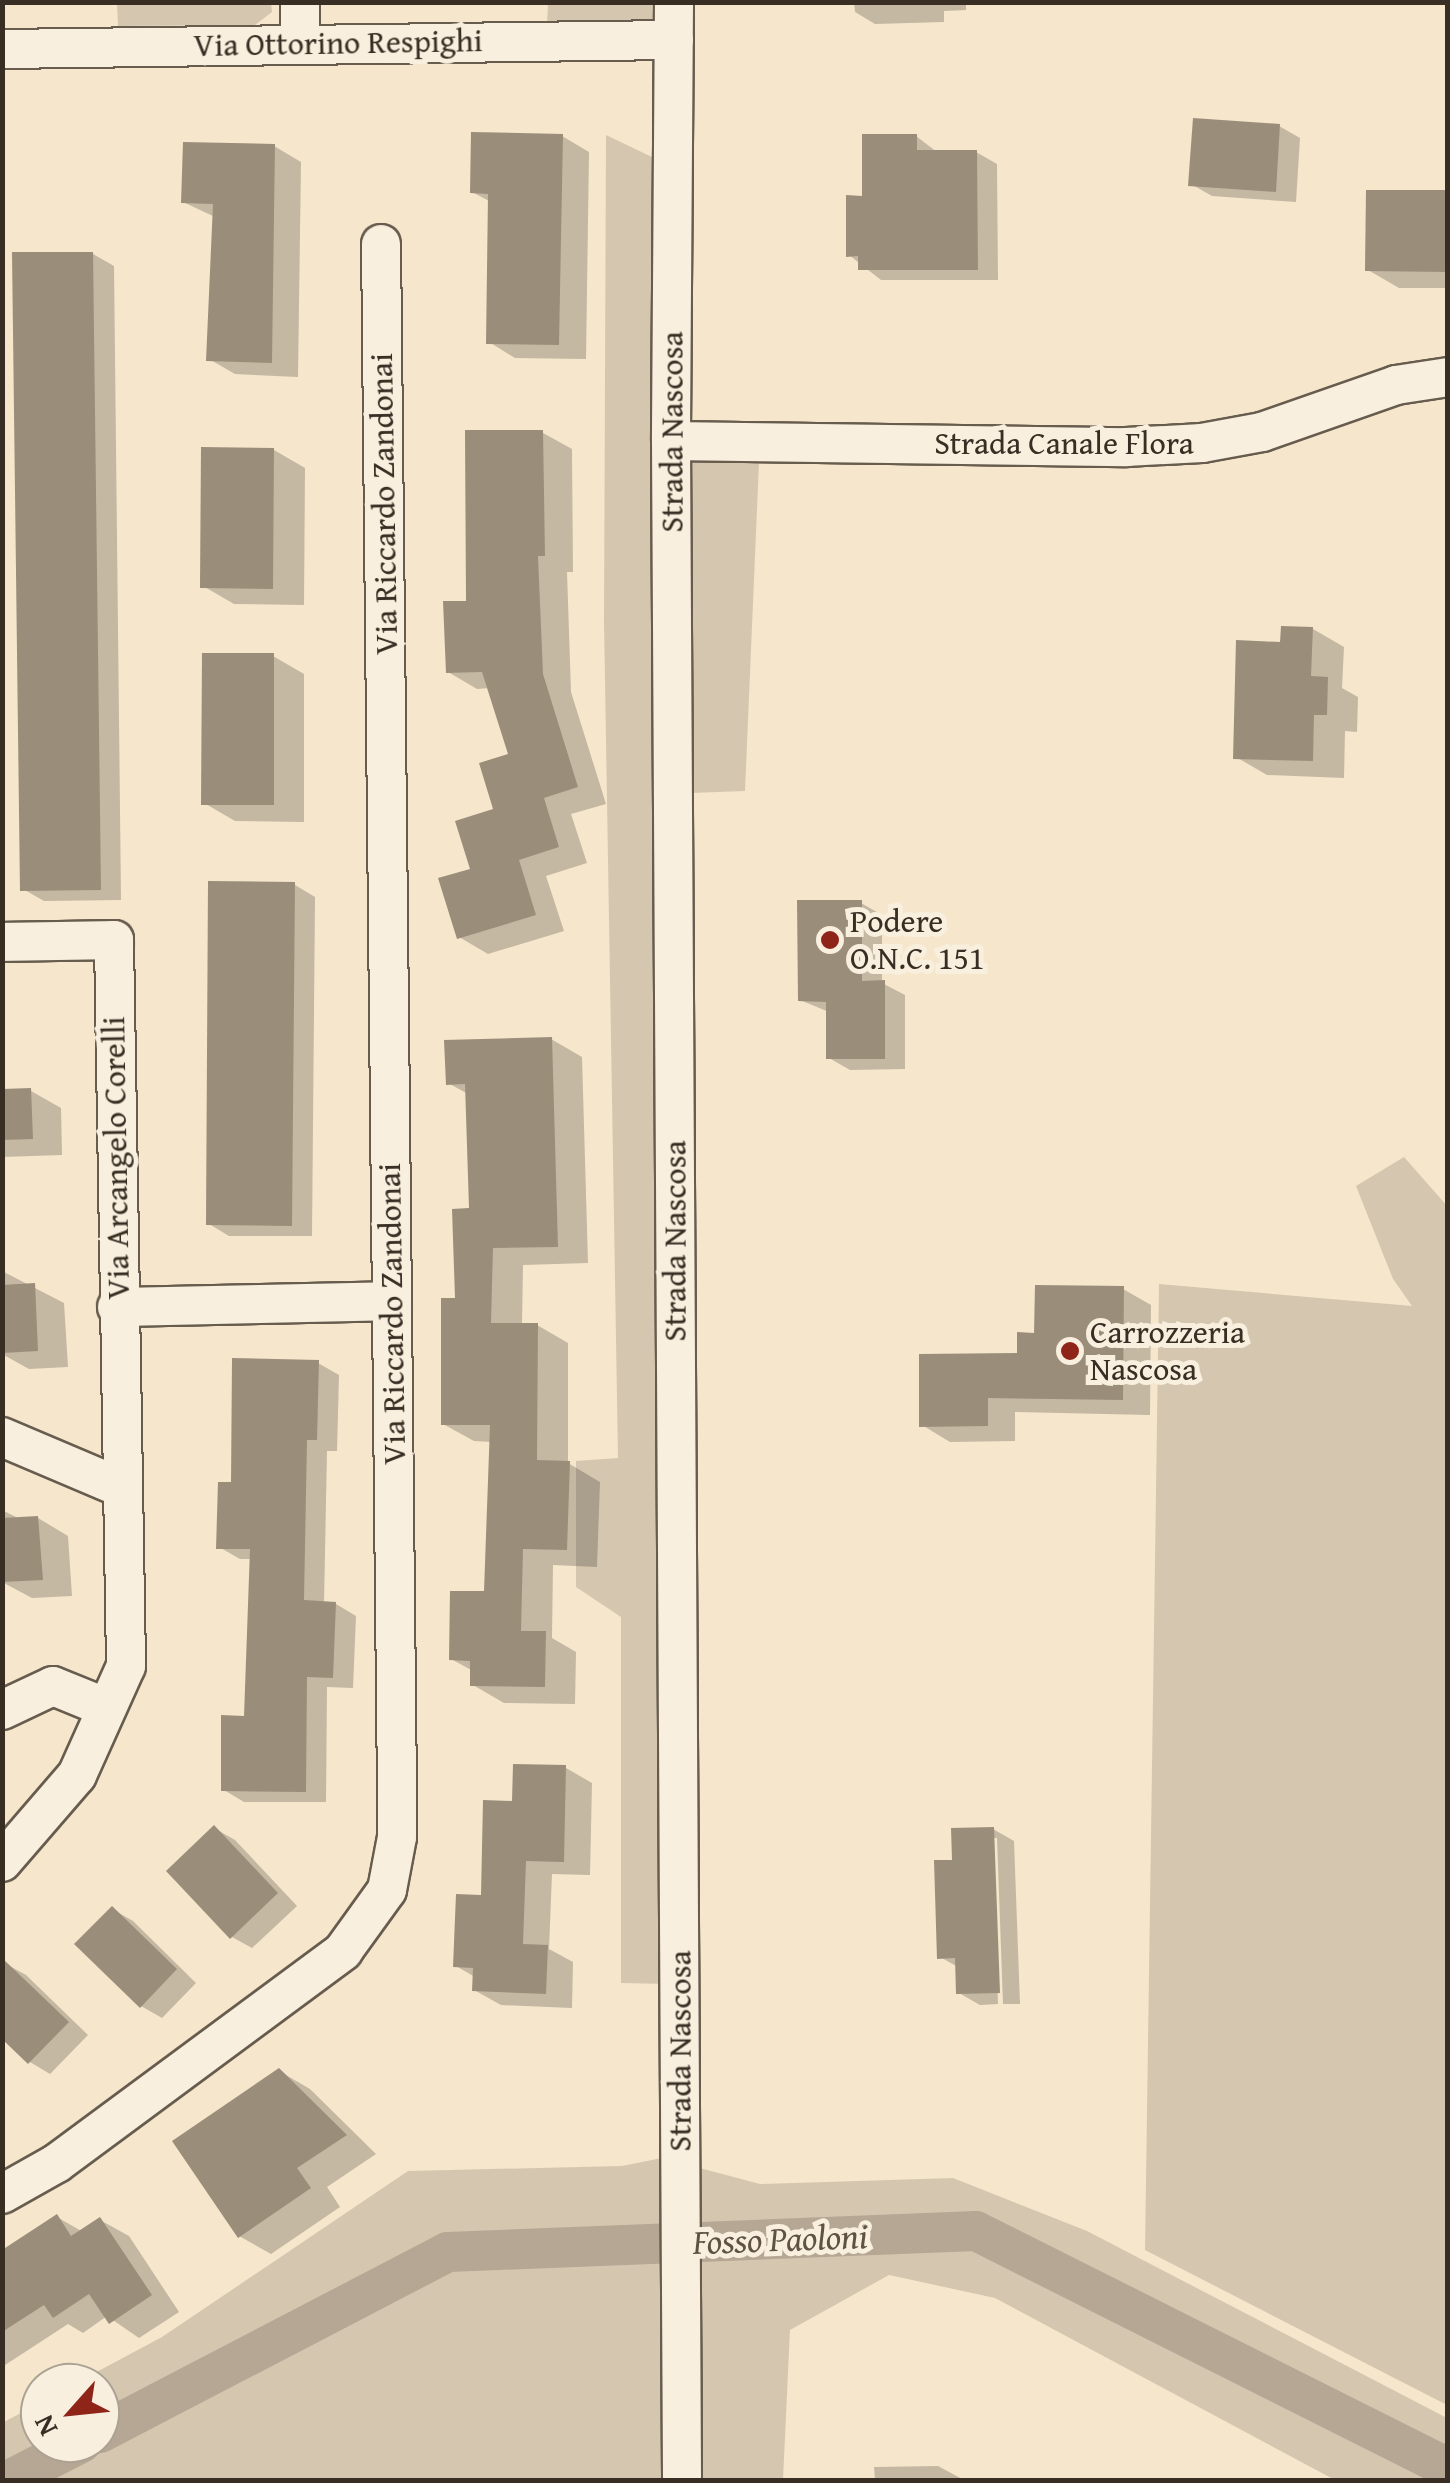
<!DOCTYPE html>
<html>
<head>
<meta charset="utf-8">
<style>
  body { margin:0 }
  #map { position:relative; width:1450px; height:2483px; overflow:hidden; background:#f5e6cc; font-family:"Gentium Book Plus",serif }
  div>[style] { position:absolute }
  .green>* { inset:0; background:#d5c7af }
  .shadow>* { inset:0; background:#0003 }
  .canal>* { height:40px; margin:-20px; padding:0 20px; transform-origin:20px; border-radius:20px; background:#b5a793 }
  .building>* { inset:0; background:#9a8e7b }
  .roads { filter:drop-shadow(2px 0 #675c4e) drop-shadow(-2px 0 #675c4e) drop-shadow(0 2px #675c4e) drop-shadow(0 -2px #675c4e) }
  .minor>* { height:38px; margin:-19px; padding:0 19px; transform-origin:19px; border-radius:19px; background:#f8efde }
  .dots>* { width:28px; height:28px; translate:-50% -50%; box-sizing:border-box; border:5px solid #f8efde; border-radius:50% }
  span { translate:-50% -50%; white-space:nowrap; text-align:center; line-height:1.15; -webkit-text-stroke:10px #f8efde; paint-order:stroke }
  .street-label { font-size:32px; color:#382e24 }
  .poi-label { font-size:32px; color:#382e24 }
  .left { translate:0 -50%; text-align:left }
  .water-label { font-size:35px; color:#5e5245; font-style:italic }
  .frame { position:absolute; inset:0; border:5px solid #382e24; pointer-events:none }
  .north { position:absolute; left:20px; top:2363px; width:100px; height:100px; box-sizing:border-box; background:#f8efde; border:2px solid #aba294; border-radius:50%; rotate:243deg; font-size:28px; font-weight:700; line-height:40px; text-align:center; color:#382e24 }
  .north::after { content:''; display:block; margin:auto; width:35px; height:45px; background:#8f2418; clip-path:polygon(50% 0,100% 100%,50% 72%,0 100%) }
</style>
</head>
<body>
<div id="map">
  <div class="green">
    <i style="clip-path:polygon(117px 3px,271px 3px,272px 12px,255px 25px,118px 26px)"></i>
    <i style="clip-path:polygon(548px 3px,671px 3px,657px 22px,547px 25px)"></i>
    <i style="clip-path:polygon(606px 135px,654px 158px,656px 413px,759px 462px,745px 791px,663px 794px,670px 1984px,621px 1983px,621px 1617px,576px 1587px,576px 1461px,618px 1458px,604px 621px)"></i>
    <i style="clip-path:polygon(1404px 1157px,1448px 1207px,1447px 2405px,1145px 2250px,1159px 1284px,1412px 1306px,1393px 1279px,1356px 1186px)"></i>
    <i style="clip-path:polygon(662px 2158px,760px 2184px,953px 2178px,1087px 2231px,1447px 2418px,1448px 2480px,1335px 2480px,995px 2298px,889px 2275px,790px 2330px,783px 2480px,3px 2480px,2px 2423px,40px 2403px,40px 2443px,100px 2443px,100px 2383px,76px 2383px,162px 2337px,408px 2171px,622px 2166px)"></i>
  </div>
  <div class="shadow">
    <i style="clip-path:polygon(854px 2px,966px 2px,966px 10px,944px 11px,944px 22px,875px 24px,855px 12px)"></i>
    <i style="clip-path:polygon(1279px 126px,1300px 138px,1296px 202px,1212px 196px,1191px 184px)"></i>
    <i style="clip-path:polygon(562px 136px,589px 152px,586px 359px,515px 358px,489px 342px,491px 202px,472px 192px)"></i>
    <i style="clip-path:polygon(916px 136px,937px 152px,976px 152px,997px 164px,998px 280px,881px 280px,849px 255px)"></i>
    <i style="clip-path:polygon(274px 146px,301px 162px,298px 377px,235px 374px,209px 359px,215px 217px,183px 202px)"></i>
    <i style="clip-path:polygon(1448px 193px,1448px 288px,1399px 288px,1368px 270px)"></i>
    <i style="clip-path:polygon(93px 254px,114px 266px,121px 900px,44px 901px,23px 889px)"></i>
    <i style="clip-path:polygon(543px 433px,572px 449px,573px 572px,567px 572px,571px 692px,606px 804px,571px 814px,587px 863px,546px 876px,564px 931px,488px 954px,459px 937px,473px 871px,511px 756px,490px 688px,477px 689px,448px 672px,468px 603px)"></i>
    <i style="clip-path:polygon(274px 450px,305px 468px,304px 605px,234px 604px,203px 586px)"></i>
    <i style="clip-path:polygon(1313px 629px,1344px 647px,1342px 688px,1358px 697px,1357px 732px,1345px 731px,1344px 778px,1267px 775px,1236px 757px,1283px 645px)"></i>
    <i style="clip-path:polygon(273px 656px,304px 674px,304px 822px,235px 821px,204px 803px)"></i>
    <i style="clip-path:polygon(295px 885px,315px 897px,312px 1236px,229px 1236px,209px 1224px)"></i>
    <i style="clip-path:polygon(861px 903px,882px 915px,882px 983px,905px 995px,905px 1069px,850px 1070px,829px 1058px,829px 1012px,800px 1000px)"></i>
    <i style="clip-path:polygon(551px 1039px,582px 1057px,588px 1263px,523px 1265px,522px 1325px,537px 1325px,568px 1343px,568px 1463px,600px 1482px,597px 1567px,553px 1565px,552px 1638px,576px 1652px,575px 1704px,504px 1703px,473px 1685px,473px 1671px,451px 1659px,487px 1594px,492px 1442px,474px 1441px,443px 1424px,471px 1211px,468px 1094px,448px 1083px)"></i>
    <i style="clip-path:polygon(2px 1091px,31px 1091px,61px 1108px,62px 1155px,2px 1157px)"></i>
    <i style="clip-path:polygon(2px 1271px,64px 1303px,68px 1367px,29px 1369px,2px 1354px)"></i>
    <i style="clip-path:polygon(1123px 1289px,1151px 1305px,1150px 1415px,1015px 1412px,1015px 1441px,950px 1442px,922px 1425px,1019px 1356px,1036px 1335px)"></i>
    <i style="clip-path:polygon(318px 1363px,339px 1375px,337px 1451px,327px 1451px,324px 1604px,336px 1604px,356px 1616px,353px 1688px,327px 1687px,326px 1802px,244px 1802px,224px 1790px,247px 1718px,252px 1559px,240px 1559px,219px 1547px,233px 1484px)"></i>
    <i style="clip-path:polygon(2px 1510px,20px 1519px,38px 1518px,68px 1536px,72px 1596px,32px 1598px,2px 1582px)"></i>
    <i style="clip-path:polygon(566px 1768px,592px 1783px,590px 1875px,552px 1874px,549px 1949px,573px 1962px,572px 2008px,501px 2005px,474px 1990px,475px 1977px,456px 1966px,514px 1803px)"></i>
    <i style="clip-path:polygon(214px 1828px,235px 1840px,297px 1906px,252px 1948px,232px 1937px)"></i>
    <i style="clip-path:polygon(993px 1829px,1014px 1841px,1020px 2004px,1003px 2004px,997px 1838px,992px 1838px,998px 2004px,980px 2005px,959px 1993px,958px 1967px,940px 1957px)"></i>
    <i style="clip-path:polygon(112px 1909px,133px 1921px,196px 1983px,162px 2018px,141px 2006px)"></i>
    <i style="clip-path:polygon(6px 1964px,26px 1975px,88px 2035px,50px 2074px,30px 2062px)"></i>
    <i style="clip-path:polygon(279px 2071px,310px 2089px,376px 2154px,327px 2187px,340px 2207px,271px 2254px,239px 2236px)"></i>
    <i style="clip-path:polygon(57px 2217px,83px 2232px,100px 2220px,129px 2236px,179px 2312px,139px 2338px,107px 2316px,83px 2333px,68px 2324px,2px 2367px,2px 2252px)"></i>
    <i style="clip-path:polygon(938px 2466px,964px 2480px,875px 2480px,874px 2467px)"></i>
  </div>
  <div class="canal">
    <i style="left:100px;top:2433px;width:392px;rotate:-27.5deg"></i>
    <i style="left:448px;top:2252px;width:528px;rotate:-2.28deg"></i>
    <i style="left:976px;top:2231px;width:528px;rotate:26.66deg"></i>
    <i style="left:9px;top:2480px;width:81px;rotate:-27.2deg"></i>
  </div>
  <div class="building">
    <i style="clip-path:polygon(1193px 118px,1280px 124px,1276px 192px,1188px 186px)"></i>
    <i style="clip-path:polygon(471px 132px,563px 134px,559px 345px,486px 344px,488px 194px,470px 193px)"></i>
    <i style="clip-path:polygon(862px 134px,917px 134px,917px 150px,977px 150px,978px 270px,858px 270px,858px 256px,846px 257px,846px 195px,862px 196px)"></i>
    <i style="clip-path:polygon(183px 142px,275px 144px,272px 363px,206px 361px,213px 204px,181px 203px)"></i>
    <i style="clip-path:polygon(1366px 190px,1448px 190px,1448px 272px,1365px 271px)"></i>
    <i style="clip-path:polygon(12px 252px,93px 252px,101px 890px,20px 891px)"></i>
    <i style="clip-path:polygon(465px 430px,543px 430px,545px 556px,538px 556px,543px 674px,578px 787px,544px 798px,559px 847px,519px 860px,536px 915px,457px 939px,438px 878px,470px 869px,455px 821px,493px 809px,479px 763px,508px 754px,482px 672px,446px 673px,443px 601px,466px 601px)"></i>
    <i style="clip-path:polygon(201px 447px,274px 448px,273px 589px,200px 588px)"></i>
    <i style="clip-path:polygon(1281px 626px,1313px 627px,1311px 676px,1328px 677px,1327px 715px,1314px 715px,1313px 761px,1233px 759px,1236px 640px,1280px 642px)"></i>
    <i style="clip-path:polygon(202px 653px,274px 653px,274px 805px,201px 805px)"></i>
    <i style="clip-path:polygon(208px 881px,295px 882px,292px 1226px,206px 1225px)"></i>
    <i style="clip-path:polygon(797px 900px,862px 900px,862px 981px,885px 980px,885px 1059px,826px 1059px,826px 1002px,798px 1001px)"></i>
    <i style="clip-path:polygon(552px 1037px,558px 1247px,493px 1248px,491px 1323px,538px 1323px,537px 1460px,570px 1461px,567px 1550px,523px 1549px,521px 1631px,546px 1631px,545px 1687px,470px 1686px,470px 1661px,449px 1660px,450px 1591px,484px 1591px,490px 1425px,441px 1425px,441px 1298px,455px 1298px,452px 1209px,469px 1208px,465px 1084px,446px 1085px,444px 1040px)"></i>
    <i style="clip-path:polygon(31px 1088px,33px 1139px,2px 1140px,2px 1089px)"></i>
    <i style="clip-path:polygon(35px 1283px,38px 1351px,2px 1353px,2px 1285px)"></i>
    <i style="clip-path:polygon(1035px 1285px,1124px 1286px,1123px 1400px,988px 1398px,988px 1426px,919px 1427px,919px 1354px,1017px 1353px,1017px 1332px,1034px 1333px)"></i>
    <i style="clip-path:polygon(232px 1358px,319px 1360px,317px 1440px,307px 1440px,304px 1600px,336px 1602px,333px 1678px,307px 1677px,306px 1792px,221px 1791px,221px 1715px,244px 1716px,250px 1549px,216px 1549px,218px 1482px,231px 1482px)"></i>
    <i style="clip-path:polygon(38px 1516px,43px 1580px,2px 1582px,2px 1518px)"></i>
    <i style="clip-path:polygon(513px 1764px,566px 1765px,564px 1862px,526px 1861px,523px 1944px,548px 1945px,546px 1994px,472px 1991px,473px 1968px,453px 1967px,456px 1894px,481px 1895px,483px 1800px,512px 1801px)"></i>
    <i style="clip-path:polygon(214px 1825px,278px 1893px,230px 1939px,166px 1871px)"></i>
    <i style="clip-path:polygon(994px 1827px,1000px 1993px,956px 1994px,955px 1958px,937px 1959px,934px 1860px,952px 1860px,951px 1828px)"></i>
    <i style="clip-path:polygon(112px 1906px,177px 1969px,140px 2008px,74px 1944px)"></i>
    <i style="clip-path:polygon(2px 1958px,69px 2022px,28px 2064px,2px 2039px)"></i>
    <i style="clip-path:polygon(279px 2068px,347px 2135px,297px 2168px,311px 2188px,238px 2238px,172px 2141px)"></i>
    <i style="clip-path:polygon(57px 2214px,71px 2236px,100px 2217px,152px 2295px,109px 2324px,89px 2294px,53px 2318px,44px 2305px,2px 2332px,2px 2250px)"></i>
  </div>
  <div class="roads">
    <div class="minor">
      <i style="left:300px;top:2px;width:42px;rotate:90deg"></i>
      <i style="left:674px;top:2px;width:439px;rotate:90.4deg"></i>
      <i style="left:671px;top:441px;width:2039px;rotate:89.69deg"></i>
      <i style="left:2px;top:49px;width:672px;rotate:-0.77deg"></i>
      <i style="left:671px;top:441px;width:455px;rotate:0.8deg"></i>
      <i style="left:1126px;top:447px;width:76px;rotate:-3deg"></i>
      <i style="left:1202px;top:443px;width:61px;rotate:-10.4deg"></i>
      <i style="left:1262px;top:432px;width:142px;rotate:-19.3deg"></i>
      <i style="left:1396px;top:385px;width:53px;rotate:-8.7deg"></i>
      <i style="left:2px;top:942px;width:112px;rotate:-1deg"></i>
      <i style="left:114px;top:940px;width:726px;rotate:89.05deg"></i>
      <i style="left:126px;top:1666px;width:120px;rotate:114.2deg"></i>
      <i style="left:77px;top:1775px;width:115px;rotate:130.8deg"></i>
      <i style="left:117px;top:1307px;width:275px;rotate:-1.2deg"></i>
      <i style="left:2px;top:1437px;width:130px;rotate:23deg"></i>
      <i style="left:2px;top:1710px;width:56px;rotate:-25.2deg"></i>
      <i style="left:53px;top:1686px;width:58px;rotate:22.2deg"></i>
      <i style="left:2px;top:2194px;width:63px;rotate:-29.4deg"></i>
      <i style="left:57px;top:2163px;width:356px;rotate:-36.5deg"></i>
      <i style="left:343px;top:1951px;width:75px;rotate:-54.2deg"></i>
      <i style="left:387px;top:1890px;width:54px;rotate:-79.3deg"></i>
      <i style="left:397px;top:1837px;width:44px;rotate:-90deg"></i>
      <i style="left:397px;top:1793px;width:1549px;rotate:-90.59deg"></i>
    </div>
  </div>
  <div class="dots">
    <i style="left:830px;top:940px;background:#8f2418"></i>
    <i style="left:1070px;top:1351px;background:#8f2418"></i>
  </div>
  <div class="street-label">
    <span style="left:338px;top:43px;rotate:-1deg">Via Ottorino Respighi</span>
    <span style="left:672px;top:432px;rotate:-90deg">Strada Nascosa</span>
    <span style="left:1064px;top:443px">Strada Canale Flora</span>
    <span style="left:384px;top:504px;rotate:-91deg">Via Riccardo Zandonai</span>
    <span style="left:116px;top:1158px;rotate:-91deg">Via Arcangelo Corelli</span>
    <span style="left:675px;top:1241px;rotate:-90deg">Strada Nascosa</span>
    <span style="left:392px;top:1314px;rotate:-91deg">Via Riccardo Zandonai</span>
    <span style="left:680px;top:2051px;rotate:-90deg">Strada Nascosa</span>
  </div>
  <div class="poi-label">
    <span class="left" style="left:850px;top:940px">Podere<br>O.N.C. 151</span>
    <span class="left" style="left:1090px;top:1351px">Carrozzeria<br>Nascosa</span>
  </div>
  <div class="water-label">
    <span style="left:780px;top:2239px;rotate:-2deg">Fosso Paoloni</span>
  </div>
  <div class="frame"></div>
  <div class="north">N</div>
</div>
</body>
</html>
